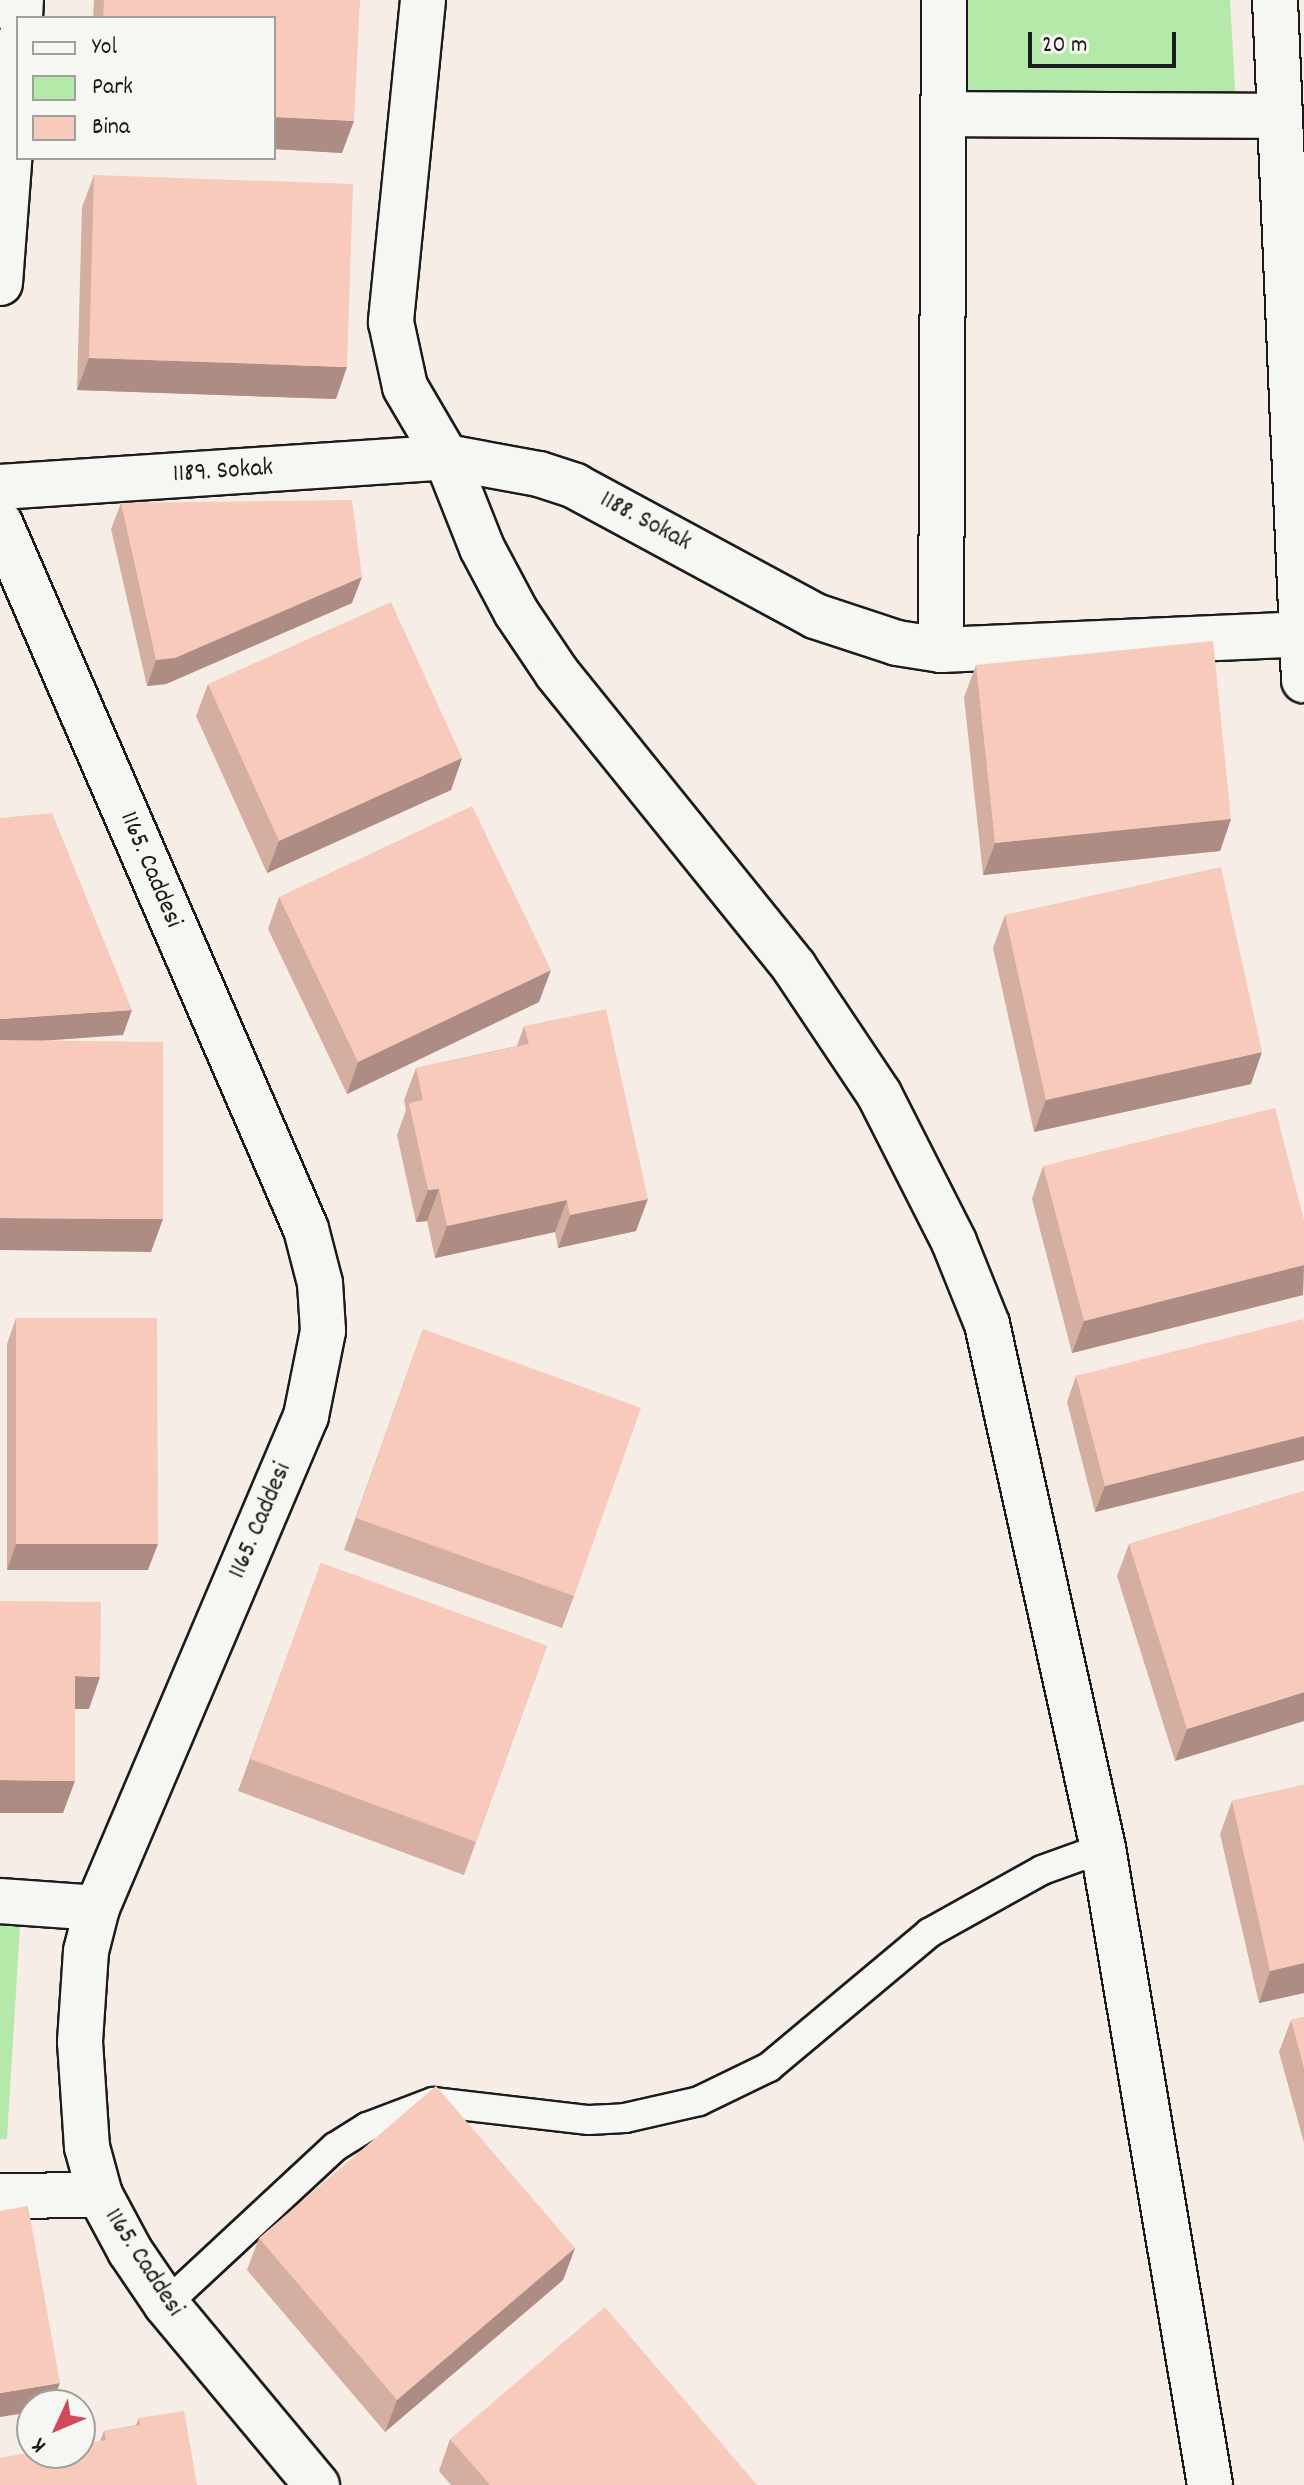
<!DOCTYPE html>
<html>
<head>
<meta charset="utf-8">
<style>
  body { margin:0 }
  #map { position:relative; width:1304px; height:2485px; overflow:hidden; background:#f6ede7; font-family:Dekko,sans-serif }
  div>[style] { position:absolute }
  .green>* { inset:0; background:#b5e9aa }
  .roads { filter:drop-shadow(2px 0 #1c1c1c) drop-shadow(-2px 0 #1c1c1c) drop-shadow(0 2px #1c1c1c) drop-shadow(0 -2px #1c1c1c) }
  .service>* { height:28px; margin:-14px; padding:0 14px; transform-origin:14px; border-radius:14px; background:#f6f6f2 }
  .minor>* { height:44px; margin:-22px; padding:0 22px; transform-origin:22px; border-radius:22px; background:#f6f6f2 }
  .wall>* { inset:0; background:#d4aea1 }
  .shaded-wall>* { inset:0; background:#ad8d83 }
  .building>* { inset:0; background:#f7cabb }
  span { translate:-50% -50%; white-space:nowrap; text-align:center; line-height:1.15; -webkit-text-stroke:6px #f6f6f2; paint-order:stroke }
  .street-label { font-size:26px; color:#1c1c1c }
  .legend { position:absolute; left:16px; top:16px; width:260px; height:144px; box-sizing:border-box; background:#f6f6f2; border:2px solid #9f9f9c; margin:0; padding:10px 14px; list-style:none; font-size:24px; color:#1c1c1c }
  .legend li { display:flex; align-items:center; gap:16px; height:40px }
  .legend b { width:40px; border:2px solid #9f9f9c }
  .north { position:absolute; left:16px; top:2389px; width:80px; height:80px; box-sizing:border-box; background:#f6f6f2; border:2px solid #9f9f9c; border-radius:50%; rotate:226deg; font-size:22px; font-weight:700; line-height:32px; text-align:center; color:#1c1c1c }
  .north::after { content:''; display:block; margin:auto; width:28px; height:36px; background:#d1495b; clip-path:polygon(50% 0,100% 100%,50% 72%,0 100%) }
  .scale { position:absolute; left:1028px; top:32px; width:148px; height:36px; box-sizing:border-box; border:4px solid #1c1c1c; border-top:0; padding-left:10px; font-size:24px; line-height:28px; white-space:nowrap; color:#1c1c1c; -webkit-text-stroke:6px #f6f6f2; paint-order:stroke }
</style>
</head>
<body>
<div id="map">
  <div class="green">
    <i style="clip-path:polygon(967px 0,1230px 0,1236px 104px,960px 97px)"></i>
    <i style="clip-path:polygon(0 1925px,20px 1926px,7px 2139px,0 2139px)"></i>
  </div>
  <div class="roads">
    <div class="service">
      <i style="left:166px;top:2304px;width:231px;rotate:-42.9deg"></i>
      <i style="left:335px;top:2147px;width:38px;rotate:-32deg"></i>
      <i style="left:367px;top:2127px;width:71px;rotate:-20.7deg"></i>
      <i style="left:433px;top:2102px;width:157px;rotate:6.6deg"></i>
      <i style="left:589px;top:2120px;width:36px;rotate:-3deg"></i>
      <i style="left:625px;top:2118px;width:76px;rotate:-12.9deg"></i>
      <i style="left:699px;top:2101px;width:78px;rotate:-25.9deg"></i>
      <i style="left:769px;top:2067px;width:209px;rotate:-39.9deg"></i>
      <i style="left:929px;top:1933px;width:129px;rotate:-29.1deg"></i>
      <i style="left:1042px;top:1870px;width:65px;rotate:-19.8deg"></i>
    </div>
    <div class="minor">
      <i style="left:423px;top:0;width:324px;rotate:95.7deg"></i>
      <i style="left:391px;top:322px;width:66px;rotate:77.8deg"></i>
      <i style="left:405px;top:387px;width:81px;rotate:59.6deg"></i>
      <i style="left:446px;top:457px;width:95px;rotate:10.4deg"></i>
      <i style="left:539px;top:474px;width:38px;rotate:18deg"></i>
      <i style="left:575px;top:486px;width:273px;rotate:28.4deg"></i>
      <i style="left:815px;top:616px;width:86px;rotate:18.2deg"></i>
      <i style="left:897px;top:643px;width:45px;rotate:9deg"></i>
      <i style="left:941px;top:650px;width:363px;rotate:-2.5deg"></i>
      <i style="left:1275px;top:0;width:681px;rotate:87.56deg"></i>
      <i style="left:20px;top:18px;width:18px;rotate:-87deg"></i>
      <i style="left:943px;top:114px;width:337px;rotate:0.3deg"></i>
      <i style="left:0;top:283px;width:241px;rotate:-85.7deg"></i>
      <i style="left:0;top:487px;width:447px;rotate:-3.8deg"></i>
      <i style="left:446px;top:457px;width:98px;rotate:68.4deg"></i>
      <i style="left:482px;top:548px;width:72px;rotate:62deg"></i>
      <i style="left:516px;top:612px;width:73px;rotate:56.1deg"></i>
      <i style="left:557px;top:673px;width:378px;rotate:51.1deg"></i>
      <i style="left:794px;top:967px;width:153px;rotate:56.2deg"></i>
      <i style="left:879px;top:1094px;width:166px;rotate:63.1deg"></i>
      <i style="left:954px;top:1242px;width:88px;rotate:68.1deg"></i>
      <i style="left:987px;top:1324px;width:537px;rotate:77.52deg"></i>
      <i style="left:1103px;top:1848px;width:646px;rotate:80.46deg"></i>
      <i style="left:0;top:523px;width:769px;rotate:66.57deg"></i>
      <i style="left:306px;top:1229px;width:56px;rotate:75.5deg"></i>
      <i style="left:320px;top:1283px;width:48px;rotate:86.4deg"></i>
      <i style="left:323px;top:1331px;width:87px;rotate:101.3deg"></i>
      <i style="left:306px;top:1416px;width:535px;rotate:113.02deg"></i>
      <i style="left:97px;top:1908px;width:44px;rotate:104.3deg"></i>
      <i style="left:86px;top:1951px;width:91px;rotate:93.8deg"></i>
      <i style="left:80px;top:2042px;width:105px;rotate:86.2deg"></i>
      <i style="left:87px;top:2147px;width:50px;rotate:74.8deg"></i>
      <i style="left:100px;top:2195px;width:64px;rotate:61.8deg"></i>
      <i style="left:130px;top:2251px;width:64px;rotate:55.8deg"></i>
      <i style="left:166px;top:2304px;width:236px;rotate:50.2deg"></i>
      <i style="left:941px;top:650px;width:650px;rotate:-89.74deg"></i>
      <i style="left:0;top:1901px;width:97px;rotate:4.1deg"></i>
      <i style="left:0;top:2196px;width:100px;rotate:-0.6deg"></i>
    </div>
  </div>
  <div class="wall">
    <i style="clip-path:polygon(94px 0,360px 0,342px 153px,274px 149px,274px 18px,93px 18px)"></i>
    <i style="clip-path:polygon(94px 175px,336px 399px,77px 390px,82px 207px)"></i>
    <i style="clip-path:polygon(121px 503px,352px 603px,166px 684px,147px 686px,111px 529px)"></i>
    <i style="clip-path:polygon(976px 665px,1231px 819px,1220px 851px,983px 875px,964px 697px)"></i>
    <i style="clip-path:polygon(208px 684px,462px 758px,451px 790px,267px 873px,196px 716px)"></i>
    <i style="clip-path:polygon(279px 897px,539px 1002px,347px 1094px,268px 929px)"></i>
    <i style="clip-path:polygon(1005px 915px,1251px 1084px,1034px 1132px,993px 948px)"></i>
    <i style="clip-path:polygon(524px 1026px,636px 1231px,558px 1248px,555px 1232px,435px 1258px,427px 1221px,416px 1222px,397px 1135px,406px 1110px,404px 1100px,416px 1068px,517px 1046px)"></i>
    <i style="clip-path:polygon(1043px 1166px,1304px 1220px,1303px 1295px,1072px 1353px,1032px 1199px)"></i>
    <i style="clip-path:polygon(16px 1318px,148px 1570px,7px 1570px,7px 1344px)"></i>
    <i style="clip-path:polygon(1304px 1325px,1304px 1460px,1095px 1512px,1067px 1402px,1076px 1376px)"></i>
    <i style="clip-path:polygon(423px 1329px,574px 1596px,562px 1628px,344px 1550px)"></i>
    <i style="clip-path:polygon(1304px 1491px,1175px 1761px,1117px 1576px,1129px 1544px)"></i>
    <i style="clip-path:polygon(321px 1563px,547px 1646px,464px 1875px,238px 1791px)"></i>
    <i style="clip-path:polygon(1304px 1785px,1304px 1993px,1259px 2003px,1220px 1834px,1232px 1801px)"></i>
    <i style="clip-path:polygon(1304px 2017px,1304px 2143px,1279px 2052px,1291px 2020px)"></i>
    <i style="clip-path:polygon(259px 2238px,575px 2248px,563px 2280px,385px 2432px,247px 2270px)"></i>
    <i style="clip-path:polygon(139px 2418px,197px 2485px,100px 2441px,104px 2431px,136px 2425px)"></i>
    <i style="clip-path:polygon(450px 2439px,757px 2485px,451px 2485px,439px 2471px)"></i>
  </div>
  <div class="shaded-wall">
    <i style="clip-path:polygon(274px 117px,354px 121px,342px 153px,274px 149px)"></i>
    <i style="clip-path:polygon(89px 358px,347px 367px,336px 399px,77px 390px)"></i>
    <i style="clip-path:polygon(362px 577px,352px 603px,166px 684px,147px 686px,156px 660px)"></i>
    <i style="clip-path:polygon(462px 758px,451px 790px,267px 873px,279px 841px)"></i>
    <i style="clip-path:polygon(1231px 819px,1220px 851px,983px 875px,995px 843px)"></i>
    <i style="clip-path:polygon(551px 970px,539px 1002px,347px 1094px,358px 1062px)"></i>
    <i style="clip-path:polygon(132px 1010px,123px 1035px,0 1044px,0 1019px)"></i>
    <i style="clip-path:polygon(1262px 1052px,1251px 1084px,1034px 1132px,1046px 1100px)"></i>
    <i style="clip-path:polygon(439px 1189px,427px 1221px,416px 1222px,428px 1190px)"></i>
    <i style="clip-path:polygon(648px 1199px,636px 1231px,558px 1248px,570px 1215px)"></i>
    <i style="clip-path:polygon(567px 1200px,555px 1232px,435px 1258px,447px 1226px)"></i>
    <i style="clip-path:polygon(0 1218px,163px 1219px,151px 1252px,0 1250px)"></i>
    <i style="clip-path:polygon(1304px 1265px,1303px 1295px,1072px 1353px,1084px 1321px)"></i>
    <i style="clip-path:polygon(1304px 1436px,1304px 1460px,1095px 1512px,1105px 1486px)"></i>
    <i style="clip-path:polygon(16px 1544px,158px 1544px,148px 1570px,7px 1570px)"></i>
    <i style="clip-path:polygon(75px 1676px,100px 1677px,89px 1709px,63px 1709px)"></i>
    <i style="clip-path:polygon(1304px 1692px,1304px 1721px,1175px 1761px,1187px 1729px)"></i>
    <i style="clip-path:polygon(0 1780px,75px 1781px,63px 1813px,0 1813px)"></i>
    <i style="clip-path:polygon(1304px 1963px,1304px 1993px,1259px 2003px,1270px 1971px)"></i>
    <i style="clip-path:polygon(575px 2248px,563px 2280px,385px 2432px,397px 2400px)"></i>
    <i style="clip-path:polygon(60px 2383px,51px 2405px,32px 2405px,32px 2412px,0 2417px,0 2393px)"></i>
  </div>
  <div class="building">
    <i style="clip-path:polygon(104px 0,360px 0,354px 121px,274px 117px,274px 18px,103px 18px)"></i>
    <i style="clip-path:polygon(94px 175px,353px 184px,347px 367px,89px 358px)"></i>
    <i style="clip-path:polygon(352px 500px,362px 577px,175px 658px,156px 660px,121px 503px)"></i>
    <i style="clip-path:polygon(391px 602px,462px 758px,279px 841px,208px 684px)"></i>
    <i style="clip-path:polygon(1213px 641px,1231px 819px,995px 843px,976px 665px)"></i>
    <i style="clip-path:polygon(472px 806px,551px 970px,358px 1062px,279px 897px)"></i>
    <i style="clip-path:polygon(52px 813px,132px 1010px,0 1019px,0 818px)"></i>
    <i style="clip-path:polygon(1221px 867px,1262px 1052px,1046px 1100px,1005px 915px)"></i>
    <i style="clip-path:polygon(606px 1009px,648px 1199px,570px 1215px,567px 1200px,447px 1226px,439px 1189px,428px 1190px,409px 1103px,423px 1100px,416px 1068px,529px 1044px,524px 1026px)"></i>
    <i style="clip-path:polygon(0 1040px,163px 1042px,163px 1219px,0 1218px)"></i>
    <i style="clip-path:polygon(1275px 1108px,1304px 1220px,1304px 1265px,1084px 1321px,1043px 1166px)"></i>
    <i style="clip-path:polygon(16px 1318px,157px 1318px,158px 1544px,16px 1544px)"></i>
    <i style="clip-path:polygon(1303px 1319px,1304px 1325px,1304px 1436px,1105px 1486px,1076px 1376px)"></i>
    <i style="clip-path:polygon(423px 1329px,641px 1408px,574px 1596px,356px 1518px)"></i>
    <i style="clip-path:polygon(1304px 1491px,1304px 1692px,1187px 1729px,1129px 1544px)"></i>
    <i style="clip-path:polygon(321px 1563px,547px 1646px,476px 1842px,250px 1759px)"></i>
    <i style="clip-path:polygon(0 1601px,101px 1602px,100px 1677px,75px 1676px,75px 1781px,0 1780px)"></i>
    <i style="clip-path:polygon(1304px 1785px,1304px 1963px,1270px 1971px,1232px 1801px)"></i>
    <i style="clip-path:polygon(1304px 2017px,1304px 2068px,1291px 2020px)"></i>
    <i style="clip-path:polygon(436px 2086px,575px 2248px,397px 2400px,259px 2238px)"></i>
    <i style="clip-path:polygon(28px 2206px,60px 2383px,0 2393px,0 2211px)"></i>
    <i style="clip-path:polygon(605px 2307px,757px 2485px,490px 2485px,450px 2439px)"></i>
    <i style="clip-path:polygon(184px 2411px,197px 2485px,0 2485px,0 2458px,32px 2452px,80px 2453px,80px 2444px,106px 2440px,104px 2431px,140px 2425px,139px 2418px)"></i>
  </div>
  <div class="street-label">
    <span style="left:223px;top:472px;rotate:-4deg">1189. Sokak</span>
    <span style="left:645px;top:522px;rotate:28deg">1188. Sokak</span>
    <span style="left:150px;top:870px;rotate:67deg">1165. Caddesi</span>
    <span style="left:261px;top:1521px;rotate:-67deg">1165. Caddesi</span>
    <span style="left:143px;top:2263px;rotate:57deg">1165. Caddesi</span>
  </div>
  <ul class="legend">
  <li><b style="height:10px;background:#f6f6f2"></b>Yol</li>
  <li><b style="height:22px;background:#b5e9aa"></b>Park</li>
  <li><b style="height:22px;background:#f7cabb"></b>Bina</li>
  </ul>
  <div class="north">K</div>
  <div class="scale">20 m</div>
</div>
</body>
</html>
